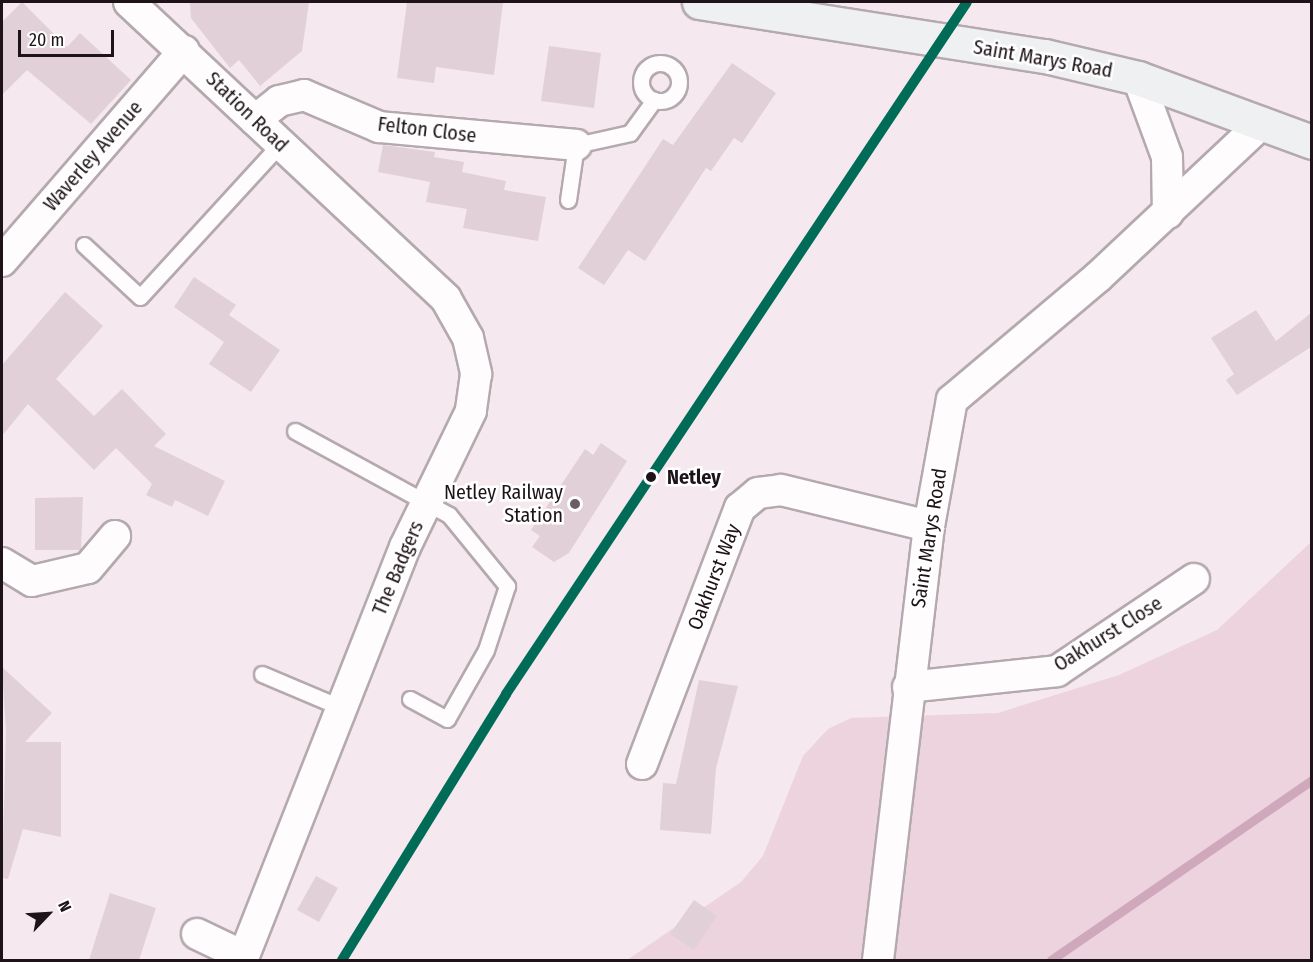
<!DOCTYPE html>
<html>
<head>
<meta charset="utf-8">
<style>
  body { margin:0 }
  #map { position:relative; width:1313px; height:962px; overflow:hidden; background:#f6e8ef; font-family:"Fira Sans Condensed",sans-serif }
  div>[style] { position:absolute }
  .green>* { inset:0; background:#ecd3de }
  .stream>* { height:9px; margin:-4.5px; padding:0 4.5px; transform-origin:4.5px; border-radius:4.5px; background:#d0a8bb }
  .building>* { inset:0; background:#e1d0d8 }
  .roads { filter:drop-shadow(2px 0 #b4a9ae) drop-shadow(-2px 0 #b4a9ae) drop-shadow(0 2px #b4a9ae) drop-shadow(0 -2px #b4a9ae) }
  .lane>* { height:15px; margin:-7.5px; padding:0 7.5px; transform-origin:7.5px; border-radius:7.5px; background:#fefcfd }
  .lane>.ring { margin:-7.5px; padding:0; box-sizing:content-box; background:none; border:15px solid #fefcfd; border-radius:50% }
  .street>* { height:30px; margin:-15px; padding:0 15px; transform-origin:15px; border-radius:15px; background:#fefcfd }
  .secondary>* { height:33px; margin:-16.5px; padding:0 16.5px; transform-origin:16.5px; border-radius:16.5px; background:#eef0f2 }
  .rail-1>* { height:10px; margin:-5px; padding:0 5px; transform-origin:5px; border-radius:5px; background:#006b56 }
  .dots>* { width:16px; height:16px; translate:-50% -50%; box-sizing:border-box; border:3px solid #fff; border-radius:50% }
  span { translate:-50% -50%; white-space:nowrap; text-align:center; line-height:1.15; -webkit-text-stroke:5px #fff; paint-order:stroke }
  .street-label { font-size:20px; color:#1e1318 }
  .stop-label { font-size:20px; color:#1e1318; font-weight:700 }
  .left { translate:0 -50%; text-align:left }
  .poi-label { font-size:20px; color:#1e1318 }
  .right { translate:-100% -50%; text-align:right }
  .frame { position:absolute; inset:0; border:3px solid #1e1318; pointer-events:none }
  .north { position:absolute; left:18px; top:884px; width:60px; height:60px; -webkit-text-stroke:4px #fff; paint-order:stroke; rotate:65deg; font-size:16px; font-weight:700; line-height:24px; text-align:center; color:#1e1318 }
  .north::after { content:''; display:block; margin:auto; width:21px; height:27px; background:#1e1318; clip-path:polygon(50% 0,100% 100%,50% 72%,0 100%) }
  .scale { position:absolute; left:18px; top:30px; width:96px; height:27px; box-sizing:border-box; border:3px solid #1e1318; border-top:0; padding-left:8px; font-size:18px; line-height:21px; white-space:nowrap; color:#1e1318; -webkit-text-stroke:4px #fff; paint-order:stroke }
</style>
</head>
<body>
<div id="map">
  <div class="green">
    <i style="clip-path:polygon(1311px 542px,1311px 960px,627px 960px,741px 882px,763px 856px,803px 756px,828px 729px,851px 718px,998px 713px,1119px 675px,1217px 630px)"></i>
  </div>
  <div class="stream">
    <i style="left:1051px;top:960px;width:317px;rotate:-34.6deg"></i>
  </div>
  <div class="building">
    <i style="clip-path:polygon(22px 2px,67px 47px,80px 33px,131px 80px,91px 124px,27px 70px,2px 95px,2px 22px)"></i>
    <i style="clip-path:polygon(190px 2px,309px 2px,302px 51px,260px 86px,239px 60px,230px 68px,191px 18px)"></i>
    <i style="clip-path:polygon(407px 2px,503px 3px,494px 75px,436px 67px,434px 83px,397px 78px)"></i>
    <i style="clip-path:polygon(549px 46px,601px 53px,594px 108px,541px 101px)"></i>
    <i style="clip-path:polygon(732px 63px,776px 93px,742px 143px,734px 138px,711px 171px,706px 168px,645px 261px,628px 250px,604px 285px,578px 268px,663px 139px,673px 145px)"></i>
    <i style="clip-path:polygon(383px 145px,435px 152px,434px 157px,464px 162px,462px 172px,506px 181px,504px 190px,546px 197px,538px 241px,463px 228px,467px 209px,426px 202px,430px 182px,378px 172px)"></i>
    <i style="clip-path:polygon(194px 277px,236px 305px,229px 315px,280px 350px,251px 392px,209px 364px,224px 342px,174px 307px)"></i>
    <i style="clip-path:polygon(65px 292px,103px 326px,56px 379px,94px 416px,122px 389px,166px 434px,154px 446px,225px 481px,208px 516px,175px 500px,172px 507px,146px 495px,152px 484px,116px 448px,94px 470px,28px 404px,2px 436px,2px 365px)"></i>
    <i style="clip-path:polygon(1256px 310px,1276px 341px,1311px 313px,1311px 347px,1237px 395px,1226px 380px,1234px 374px,1211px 338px)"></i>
    <i style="clip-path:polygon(601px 443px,627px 461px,569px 553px,554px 562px,532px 547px,540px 536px,531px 530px,585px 449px,593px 455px)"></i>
    <i style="clip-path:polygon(83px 497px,81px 550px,35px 550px,35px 498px)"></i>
    <i style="clip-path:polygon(2px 667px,52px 713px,25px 742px,61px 742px,61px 837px,23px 829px,8px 879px,2px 878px,6px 731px)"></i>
    <i style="clip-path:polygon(699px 680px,738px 686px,716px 768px,711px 834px,660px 830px,663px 783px,676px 784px)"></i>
    <i style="clip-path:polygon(316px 876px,338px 888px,319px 922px,297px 910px)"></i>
    <i style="clip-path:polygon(110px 893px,156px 908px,139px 960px,89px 960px)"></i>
    <i style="clip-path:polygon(694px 900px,717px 916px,694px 950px,670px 934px)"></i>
  </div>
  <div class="roads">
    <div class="lane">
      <i class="ring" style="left:641px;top:63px;width:23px;height:23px"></i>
      <i style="left:568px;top:200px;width:56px;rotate:-81.7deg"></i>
      <i style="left:576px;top:145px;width:55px;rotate:-12.5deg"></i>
      <i style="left:630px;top:133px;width:41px;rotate:-54deg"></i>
      <i style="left:84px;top:245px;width:76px;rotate:42.9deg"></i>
      <i style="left:140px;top:297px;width:207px;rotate:-47.5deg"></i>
      <i style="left:295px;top:431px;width:175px;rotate:28.6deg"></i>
      <i style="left:449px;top:515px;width:92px;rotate:50.8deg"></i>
      <i style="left:507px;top:586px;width:67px;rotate:108.2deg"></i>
      <i style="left:486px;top:650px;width:79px;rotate:119.5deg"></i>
      <i style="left:447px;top:719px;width:42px;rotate:-151.6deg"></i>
      <i style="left:262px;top:674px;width:87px;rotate:23deg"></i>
    </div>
    <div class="street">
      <i style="left:129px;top:2px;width:434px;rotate:43.1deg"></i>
      <i style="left:446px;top:299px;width:45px;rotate:60.6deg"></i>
      <i style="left:468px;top:338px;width:37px;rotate:77deg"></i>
      <i style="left:476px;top:374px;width:37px;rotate:98deg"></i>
      <i style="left:471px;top:411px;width:151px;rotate:115.9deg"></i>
      <i style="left:405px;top:547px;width:444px;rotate:111.5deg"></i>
      <i style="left:1138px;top:78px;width:84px;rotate:69.8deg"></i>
      <i style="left:1167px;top:157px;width:56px;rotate:89deg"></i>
      <i style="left:255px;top:120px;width:31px;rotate:-38deg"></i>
      <i style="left:279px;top:101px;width:26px;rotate:-13deg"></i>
      <i style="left:304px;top:95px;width:82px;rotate:23.1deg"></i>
      <i style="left:379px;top:127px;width:198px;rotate:5.2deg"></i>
      <i style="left:2px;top:261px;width:278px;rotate:-49.1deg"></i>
      <i style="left:2px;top:563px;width:35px;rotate:31deg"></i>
      <i style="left:32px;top:581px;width:57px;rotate:-13.1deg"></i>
      <i style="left:88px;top:568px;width:42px;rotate:-49.8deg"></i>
      <i style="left:908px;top:687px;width:150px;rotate:-6.1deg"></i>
      <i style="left:1057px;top:671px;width:165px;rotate:-33.9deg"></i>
      <i style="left:642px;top:764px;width:274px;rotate:-69.1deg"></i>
      <i style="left:740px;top:508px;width:23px;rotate:-40deg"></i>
      <i style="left:758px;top:493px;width:23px;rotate:-7deg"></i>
      <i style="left:781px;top:490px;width:152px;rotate:13.7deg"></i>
      <i style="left:197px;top:934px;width:51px;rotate:25.6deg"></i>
      <i style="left:878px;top:960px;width:437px;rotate:-83.3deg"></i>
      <i style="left:929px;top:526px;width:128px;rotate:-79.7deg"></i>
      <i style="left:952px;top:400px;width:191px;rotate:-40.1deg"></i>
      <i style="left:1098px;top:277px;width:225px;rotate:-43.2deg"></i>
    </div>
    <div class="secondary">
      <i style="left:699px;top:2px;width:350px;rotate:8.9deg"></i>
      <i style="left:1045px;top:56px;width:96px;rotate:13.3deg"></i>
      <i style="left:1138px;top:78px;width:185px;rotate:20.2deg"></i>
    </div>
  </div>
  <div class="rail-1">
    <i style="left:342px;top:960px;width:312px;rotate:-58.3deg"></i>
    <i style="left:506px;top:694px;width:831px;rotate:-56.33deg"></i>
  </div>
  <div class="dots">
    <i style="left:651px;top:477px;background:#1e1318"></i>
    <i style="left:575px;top:504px;background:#6a5e63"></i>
  </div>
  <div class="street-label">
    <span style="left:1043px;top:59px;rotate:10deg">Saint Marys Road</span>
    <span style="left:247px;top:112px;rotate:44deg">Station Road</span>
    <span style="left:427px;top:130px;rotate:7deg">Felton Close</span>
    <span style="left:93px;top:156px;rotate:-49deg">Waverley Avenue</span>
    <span style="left:929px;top:538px;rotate:-81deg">Saint Marys Road</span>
    <span style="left:398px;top:568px;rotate:-67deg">The Badgers</span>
    <span style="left:714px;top:577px;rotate:-69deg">Oakhurst Way</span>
    <span style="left:1108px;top:634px;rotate:-32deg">Oakhurst Close</span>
  </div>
  <div class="stop-label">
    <span class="left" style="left:667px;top:477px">Netley</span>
  </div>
  <div class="poi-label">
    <span class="right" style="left:563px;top:504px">Netley Railway<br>Station</span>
  </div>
  <div class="frame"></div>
  <div class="north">N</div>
  <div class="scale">20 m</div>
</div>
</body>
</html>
